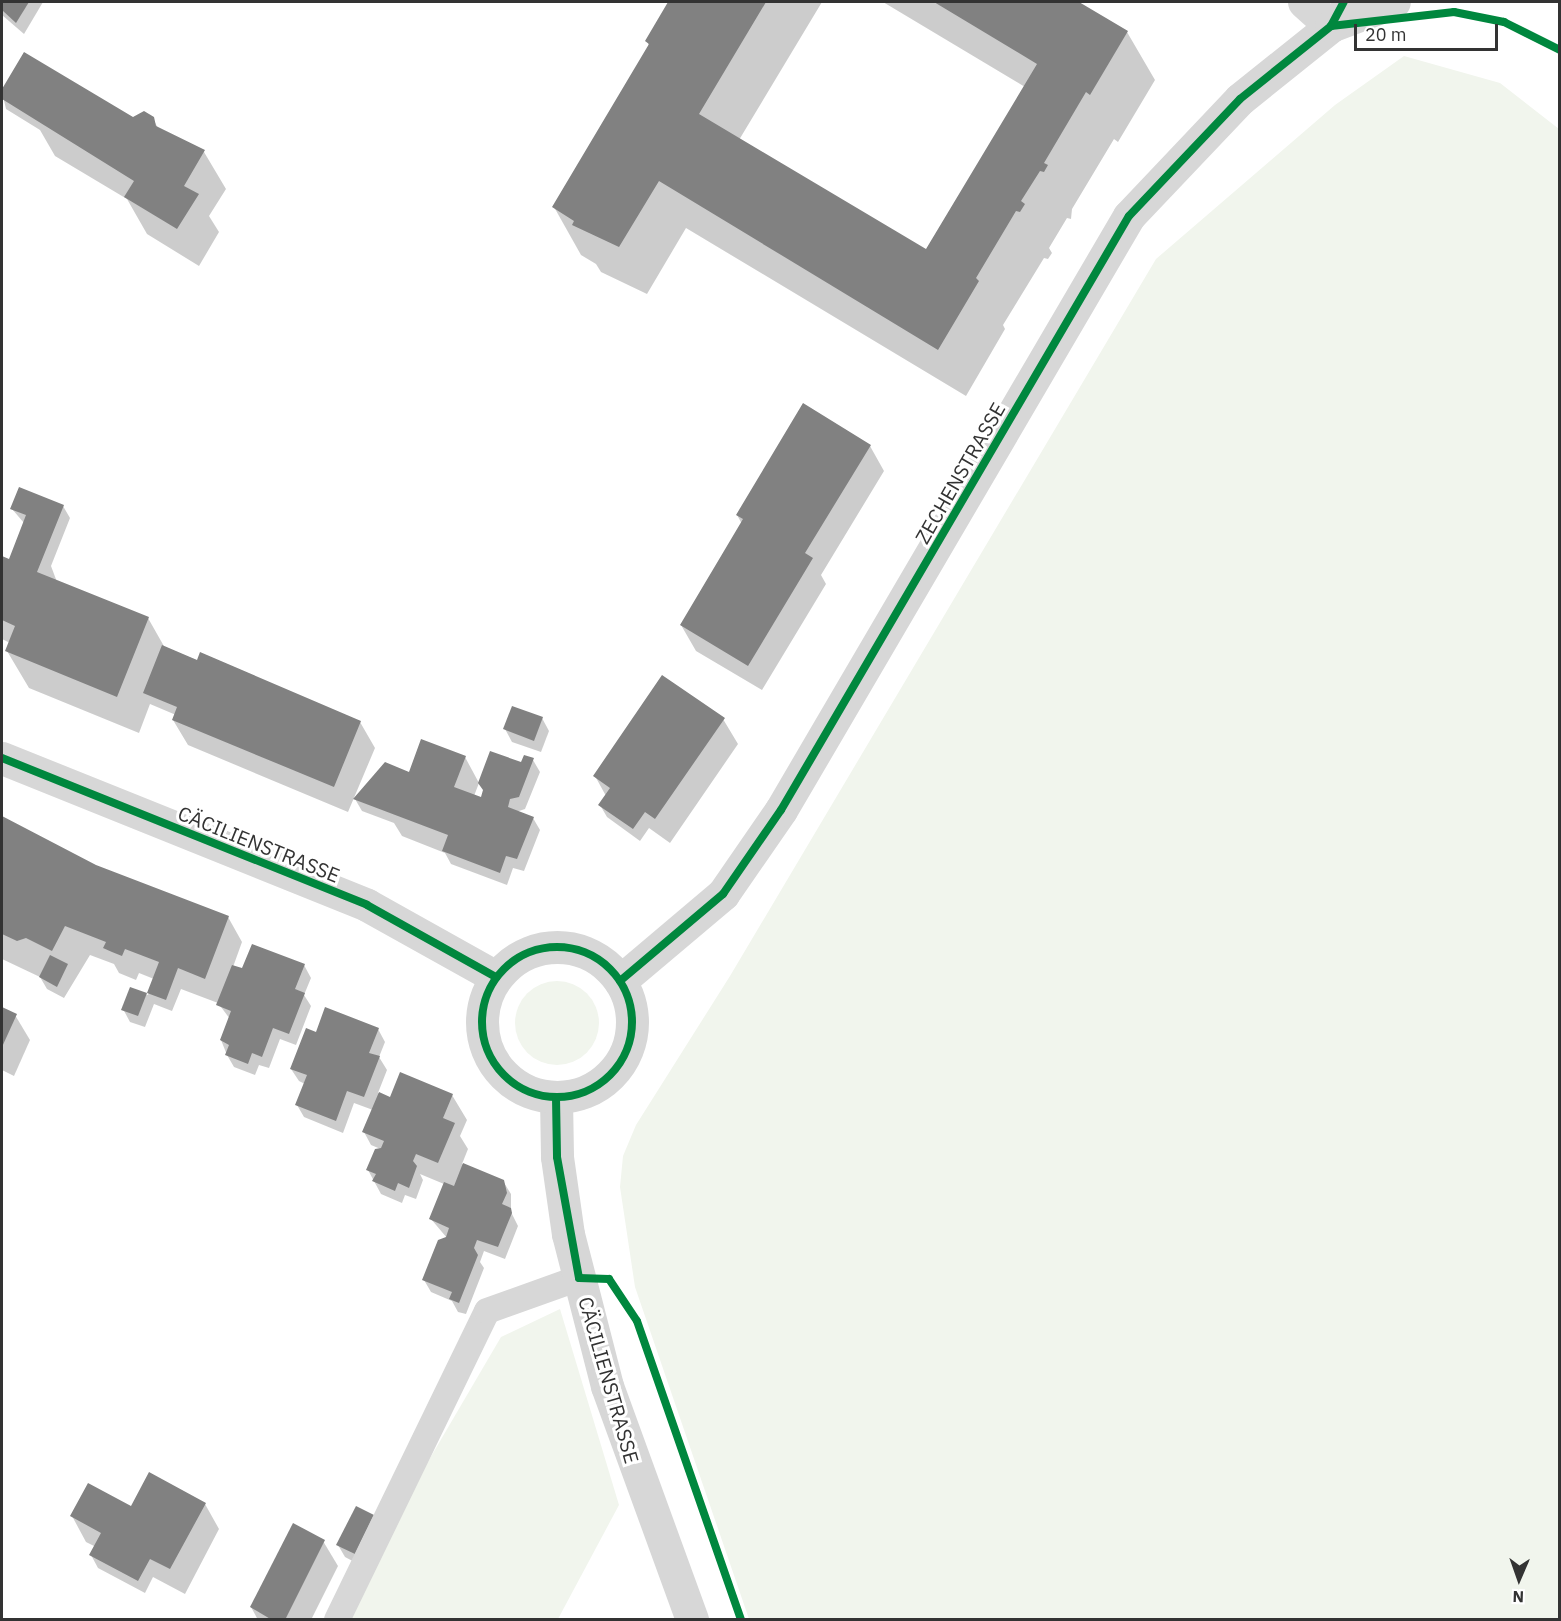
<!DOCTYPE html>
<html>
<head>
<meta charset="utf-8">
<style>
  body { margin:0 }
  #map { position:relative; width:1561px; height:1621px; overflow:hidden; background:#fff; font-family:"IBM Plex Sans",sans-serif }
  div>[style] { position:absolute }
  .green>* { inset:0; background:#f1f5ed }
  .round { border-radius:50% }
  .shadow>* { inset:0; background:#0003 }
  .building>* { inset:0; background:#818181 }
  .path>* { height:4px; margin-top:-2px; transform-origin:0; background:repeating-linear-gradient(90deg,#d6d6d6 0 3px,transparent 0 6px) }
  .service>* { height:26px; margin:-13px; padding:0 13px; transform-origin:13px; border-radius:13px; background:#d7d7d7 }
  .minor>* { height:33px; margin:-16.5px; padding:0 16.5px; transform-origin:16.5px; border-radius:16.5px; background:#d7d7d7 }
  .tertiary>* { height:33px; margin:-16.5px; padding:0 16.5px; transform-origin:16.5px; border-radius:16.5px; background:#d7d7d7 }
  .tertiary>.ring { margin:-16.5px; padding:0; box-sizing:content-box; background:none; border:33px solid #d7d7d7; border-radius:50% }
  .cycleway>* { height:8px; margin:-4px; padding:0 4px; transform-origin:4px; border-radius:4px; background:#00873e }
  .cycleway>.ring { margin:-4px; padding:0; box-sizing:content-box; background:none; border:8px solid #00873e; border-radius:50% }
  span { translate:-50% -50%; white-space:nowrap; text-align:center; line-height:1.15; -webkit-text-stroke:6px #fff; paint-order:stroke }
  .street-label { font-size:20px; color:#333 }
  .frame { position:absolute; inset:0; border:3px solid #333; pointer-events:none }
  .north { position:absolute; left:1489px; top:1549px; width:60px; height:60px; -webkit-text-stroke:4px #fff; paint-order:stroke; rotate:182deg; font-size:16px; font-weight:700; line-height:24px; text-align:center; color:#333 }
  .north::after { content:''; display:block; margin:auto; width:21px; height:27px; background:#333; clip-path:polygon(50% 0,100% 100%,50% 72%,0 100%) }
  .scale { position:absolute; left:1354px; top:24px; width:144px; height:27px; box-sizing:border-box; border:3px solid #333; border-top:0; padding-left:8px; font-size:18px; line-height:21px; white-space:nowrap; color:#333; -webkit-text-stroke:4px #fff; paint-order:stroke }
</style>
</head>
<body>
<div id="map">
  <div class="green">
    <i style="clip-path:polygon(1404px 56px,1500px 83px,1559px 129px,1559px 1619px,749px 1619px,635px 1287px,620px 1187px,623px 1156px,636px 1125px,730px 976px,1156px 259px,1335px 105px)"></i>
    <i class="round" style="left:515px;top:981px;width:84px;height:84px"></i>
    <i style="clip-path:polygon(560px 1309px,619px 1505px,558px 1619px,344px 1620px,419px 1477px,501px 1337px)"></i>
  </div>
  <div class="shadow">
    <i style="clip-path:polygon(2px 2px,43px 2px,24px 34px,2px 15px)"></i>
    <i style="clip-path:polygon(670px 2px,822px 2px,739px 140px,927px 251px,1025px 87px,883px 2px,1076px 2px,1127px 32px,1155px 80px,1118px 142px,1114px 139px,1072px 209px,1071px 219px,1067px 218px,1049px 248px,1052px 253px,1048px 259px,1044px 258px,1003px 325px,1005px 329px,966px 396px,686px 228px,647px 294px,601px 272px,596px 264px,581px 255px,554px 207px,649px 46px,647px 41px)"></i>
    <i style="clip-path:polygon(25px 54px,132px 118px,153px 119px,158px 128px,204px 152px,226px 189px,209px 216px,219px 232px,199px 266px,147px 234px,127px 199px,55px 156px,40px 130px,6px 109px,2px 92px)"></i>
    <i style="clip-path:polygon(870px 446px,884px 471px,821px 575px,826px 584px,762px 690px,696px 651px,681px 625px,742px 524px,737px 515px)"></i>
    <i style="clip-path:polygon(63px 506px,70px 518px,51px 566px,57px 582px,148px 618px,165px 648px,360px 722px,375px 748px,348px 812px,188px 745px,173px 720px,176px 715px,150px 704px,139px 733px,29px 688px,7px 651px,10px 643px,2px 639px,2px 557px,9px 561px,24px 523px,12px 509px)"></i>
    <i style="clip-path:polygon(542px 718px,549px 731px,541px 752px,512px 742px,505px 729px)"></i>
    <i style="clip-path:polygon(723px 719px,738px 744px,670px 843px,649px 828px,640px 841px,607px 817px,600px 805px,606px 796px,595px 776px)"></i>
    <i style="clip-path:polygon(465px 757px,479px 783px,474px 796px,482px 799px,522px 764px,533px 760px,540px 772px,525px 809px,516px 812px,533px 818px,540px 830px,524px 871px,513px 868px,507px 885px,451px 864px,445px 853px,402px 836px,394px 823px,362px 811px,355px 799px,410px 774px)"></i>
    <i style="clip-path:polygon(2px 817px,95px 866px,228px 917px,242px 942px,233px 967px,242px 970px,304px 965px,311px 978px,304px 995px,311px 1006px,296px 1045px,280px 1039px,269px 1068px,259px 1065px,255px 1075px,234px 1067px,227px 1055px,221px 1040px,230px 1019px,218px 1003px,181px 989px,172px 1011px,154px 1004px,145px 1027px,130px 1022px,123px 1009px,131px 989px,148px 995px,154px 979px,139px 973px,136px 980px,119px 973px,114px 964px,90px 955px,64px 998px,47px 989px,40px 977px,2px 959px)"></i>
    <i style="clip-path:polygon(2px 1009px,15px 1015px,30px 1040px,14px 1076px,2px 1070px)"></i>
    <i style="clip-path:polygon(378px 1029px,385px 1042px,379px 1057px,387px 1070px,378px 1093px,390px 1098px,452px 1095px,467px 1120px,460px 1136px,468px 1149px,462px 1164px,503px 1181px,511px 1194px,511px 1212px,518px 1226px,505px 1259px,484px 1251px,480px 1262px,484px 1268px,466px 1314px,458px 1312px,452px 1301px,431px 1292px,424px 1280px,447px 1238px,431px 1219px,444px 1184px,420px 1174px,423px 1180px,416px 1199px,405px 1195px,402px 1203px,381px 1194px,368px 1170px,383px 1150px,371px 1145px,364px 1132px,373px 1110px,354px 1103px,343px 1133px,304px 1117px,297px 1105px,305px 1084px,299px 1081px,291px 1069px,317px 1033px)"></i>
    <i style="clip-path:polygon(205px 1504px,219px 1529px,185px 1594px,153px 1577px,145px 1593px,98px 1568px,91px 1555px,96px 1547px,86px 1542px,72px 1516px)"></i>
    <i style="clip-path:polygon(356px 1508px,362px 1566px,345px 1557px,338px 1545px)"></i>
    <i style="clip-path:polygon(323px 1541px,338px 1566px,311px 1620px,258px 1620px,251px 1607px)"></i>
  </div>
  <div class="building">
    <i style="clip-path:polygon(2px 2px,29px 2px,16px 23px,2px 10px)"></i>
    <i style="clip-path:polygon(668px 2px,766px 2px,699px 114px,926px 249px,1037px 64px,934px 2px,1079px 2px,1128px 31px,1090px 95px,1086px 92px,1044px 163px,1048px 165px,1044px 172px,1040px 171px,1021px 201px,1025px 204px,1020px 212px,1016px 211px,976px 278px,979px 281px,938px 350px,659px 181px,619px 247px,572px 225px,574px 221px,552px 207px,649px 44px,645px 41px)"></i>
    <i style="clip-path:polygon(24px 52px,133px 117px,144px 111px,154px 117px,156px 126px,205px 150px,184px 186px,199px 194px,177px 229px,124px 197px,134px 181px,2px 99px,2px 89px)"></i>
    <i style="clip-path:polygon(803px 403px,871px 445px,805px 553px,813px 558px,748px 666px,680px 625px,743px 519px,736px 515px)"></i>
    <i style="clip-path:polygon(19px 487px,64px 505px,37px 572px,149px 617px,117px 697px,5px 651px,15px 626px,2px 620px,2px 556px,9px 559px,26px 515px,10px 509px)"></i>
    <i style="clip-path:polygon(162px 645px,197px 660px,200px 652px,361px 721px,334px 787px,172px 720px,177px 707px,143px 693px)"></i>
    <i style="clip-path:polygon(662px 675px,725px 718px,655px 819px,645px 812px,633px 829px,598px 805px,610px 788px,593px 776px)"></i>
    <i style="clip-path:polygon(512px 706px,543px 717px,534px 741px,503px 729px)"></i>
    <i style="clip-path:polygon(421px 739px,466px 756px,454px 787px,481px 797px,483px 790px,478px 783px,490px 751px,521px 762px,524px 755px,534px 758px,519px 797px,510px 799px,508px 807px,534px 817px,517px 859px,506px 856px,500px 873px,442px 851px,448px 835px,353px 799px,385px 762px,409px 772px)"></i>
    <i style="clip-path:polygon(2px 816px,96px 865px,229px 916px,205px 979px,178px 968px,166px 1000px,147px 993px,159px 962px,125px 949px,122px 956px,112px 952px,103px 948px,106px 942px,65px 926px,52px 951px,26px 938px,17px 941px,2px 934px)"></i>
    <i style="clip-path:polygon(252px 944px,305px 964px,295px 989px,305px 993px,289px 1034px,273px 1028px,262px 1057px,252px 1053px,248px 1064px,225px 1055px,229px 1045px,220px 1040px,231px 1011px,216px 1005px,232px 965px,242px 968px)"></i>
    <i style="clip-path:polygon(50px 955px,68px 964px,57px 987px,39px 977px)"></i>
    <i style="clip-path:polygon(130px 987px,147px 993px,138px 1016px,121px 1010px)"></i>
    <i style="clip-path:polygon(2px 1007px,17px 1014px,2px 1047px)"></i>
    <i style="clip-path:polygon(325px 1007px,379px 1028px,369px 1053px,380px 1056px,364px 1097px,347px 1091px,336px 1121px,295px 1105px,307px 1075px,290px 1069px,306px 1028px,316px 1032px)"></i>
    <i style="clip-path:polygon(400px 1072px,453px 1094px,443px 1118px,455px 1123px,438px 1163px,416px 1154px,413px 1161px,417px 1166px,409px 1188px,398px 1183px,395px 1191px,372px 1181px,376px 1174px,366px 1170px,375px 1149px,381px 1148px,384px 1141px,362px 1132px,379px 1092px,390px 1097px)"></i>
    <i style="clip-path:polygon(463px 1163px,504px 1180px,507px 1193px,502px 1204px,511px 1208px,512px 1213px,498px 1247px,477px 1240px,474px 1248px,478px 1255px,459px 1303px,449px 1299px,452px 1292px,422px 1280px,438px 1240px,446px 1237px,449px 1228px,429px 1219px,444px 1182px,454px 1186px)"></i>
    <i style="clip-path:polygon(149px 1472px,206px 1503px,170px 1569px,150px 1559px,138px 1581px,89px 1555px,101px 1533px,70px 1516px,88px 1483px,131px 1506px)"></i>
    <i style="clip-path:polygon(356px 1506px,374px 1515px,355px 1554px,336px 1545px)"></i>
    <i style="clip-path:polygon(293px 1523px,325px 1540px,285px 1620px,272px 1620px,250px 1607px)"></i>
  </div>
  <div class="path">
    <i style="left:1434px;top:15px;width:20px;rotate:-9deg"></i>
  </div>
  <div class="service">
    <i style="left:337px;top:1620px;width:343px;rotate:-64.1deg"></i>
    <i style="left:487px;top:1311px;width:98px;rotate:-19.7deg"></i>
  </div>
  <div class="minor">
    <i style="left:1304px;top:2px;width:36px;rotate:42deg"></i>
    <i style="left:556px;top:1098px;width:59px;rotate:89deg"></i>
    <i style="left:557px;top:1157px;width:78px;rotate:81.9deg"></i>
    <i style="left:568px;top:1234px;width:157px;rotate:75.6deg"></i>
    <i style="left:607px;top:1386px;width:249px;rotate:70deg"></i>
  </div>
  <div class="tertiary">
    <i style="left:1333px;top:25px;width:65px;rotate:-20.7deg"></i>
    <i style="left:2px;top:758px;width:393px;rotate:21.9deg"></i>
    <i style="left:367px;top:905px;width:148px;rotate:29.2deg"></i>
    <i class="ring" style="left:482px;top:947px;width:117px;height:117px"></i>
    <i style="left:620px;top:981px;width:135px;rotate:-40.2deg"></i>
    <i style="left:723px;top:894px;width:102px;rotate:-55.4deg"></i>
    <i style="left:781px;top:810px;width:688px;rotate:-59.64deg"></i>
    <i style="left:1129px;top:216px;width:161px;rotate:-46.5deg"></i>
    <i style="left:1240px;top:99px;width:117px;rotate:-38.7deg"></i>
    <i style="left:1331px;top:26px;width:33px;rotate:-47deg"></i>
  </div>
  <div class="cycleway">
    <i style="left:1331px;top:26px;width:124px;rotate:-6.5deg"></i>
    <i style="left:1454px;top:12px;width:51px;rotate:11.3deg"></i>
    <i style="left:1504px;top:22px;width:63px;rotate:26.6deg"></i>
    <i style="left:2px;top:758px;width:393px;rotate:21.9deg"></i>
    <i style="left:367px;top:905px;width:148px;rotate:29.2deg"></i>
    <i class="ring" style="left:482px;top:947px;width:142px;height:142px"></i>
    <i style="left:620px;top:981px;width:135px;rotate:-40.2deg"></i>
    <i style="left:723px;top:894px;width:102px;rotate:-55.4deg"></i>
    <i style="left:781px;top:810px;width:688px;rotate:-59.64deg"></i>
    <i style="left:1129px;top:216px;width:161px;rotate:-46.5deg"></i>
    <i style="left:1240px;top:99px;width:117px;rotate:-38.7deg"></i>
    <i style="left:1331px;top:26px;width:27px;rotate:-62deg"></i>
    <i style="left:556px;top:1098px;width:59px;rotate:89deg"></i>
    <i style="left:557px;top:1157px;width:123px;rotate:79.7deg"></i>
    <i style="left:579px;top:1278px;width:30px;rotate:2deg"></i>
    <i style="left:609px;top:1279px;width:50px;rotate:56.3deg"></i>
    <i style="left:637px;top:1321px;width:317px;rotate:70.8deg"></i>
  </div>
  <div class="street-label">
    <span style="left:960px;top:473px;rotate:-60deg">ZECHENSTRASSE</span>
    <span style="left:259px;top:844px;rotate:22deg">CÄCILIENSTRASSE</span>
    <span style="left:609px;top:1380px;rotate:74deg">CÄCILIENSTRASSE</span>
  </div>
  <div class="frame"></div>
  <div class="north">N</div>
  <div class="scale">20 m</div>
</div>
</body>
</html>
